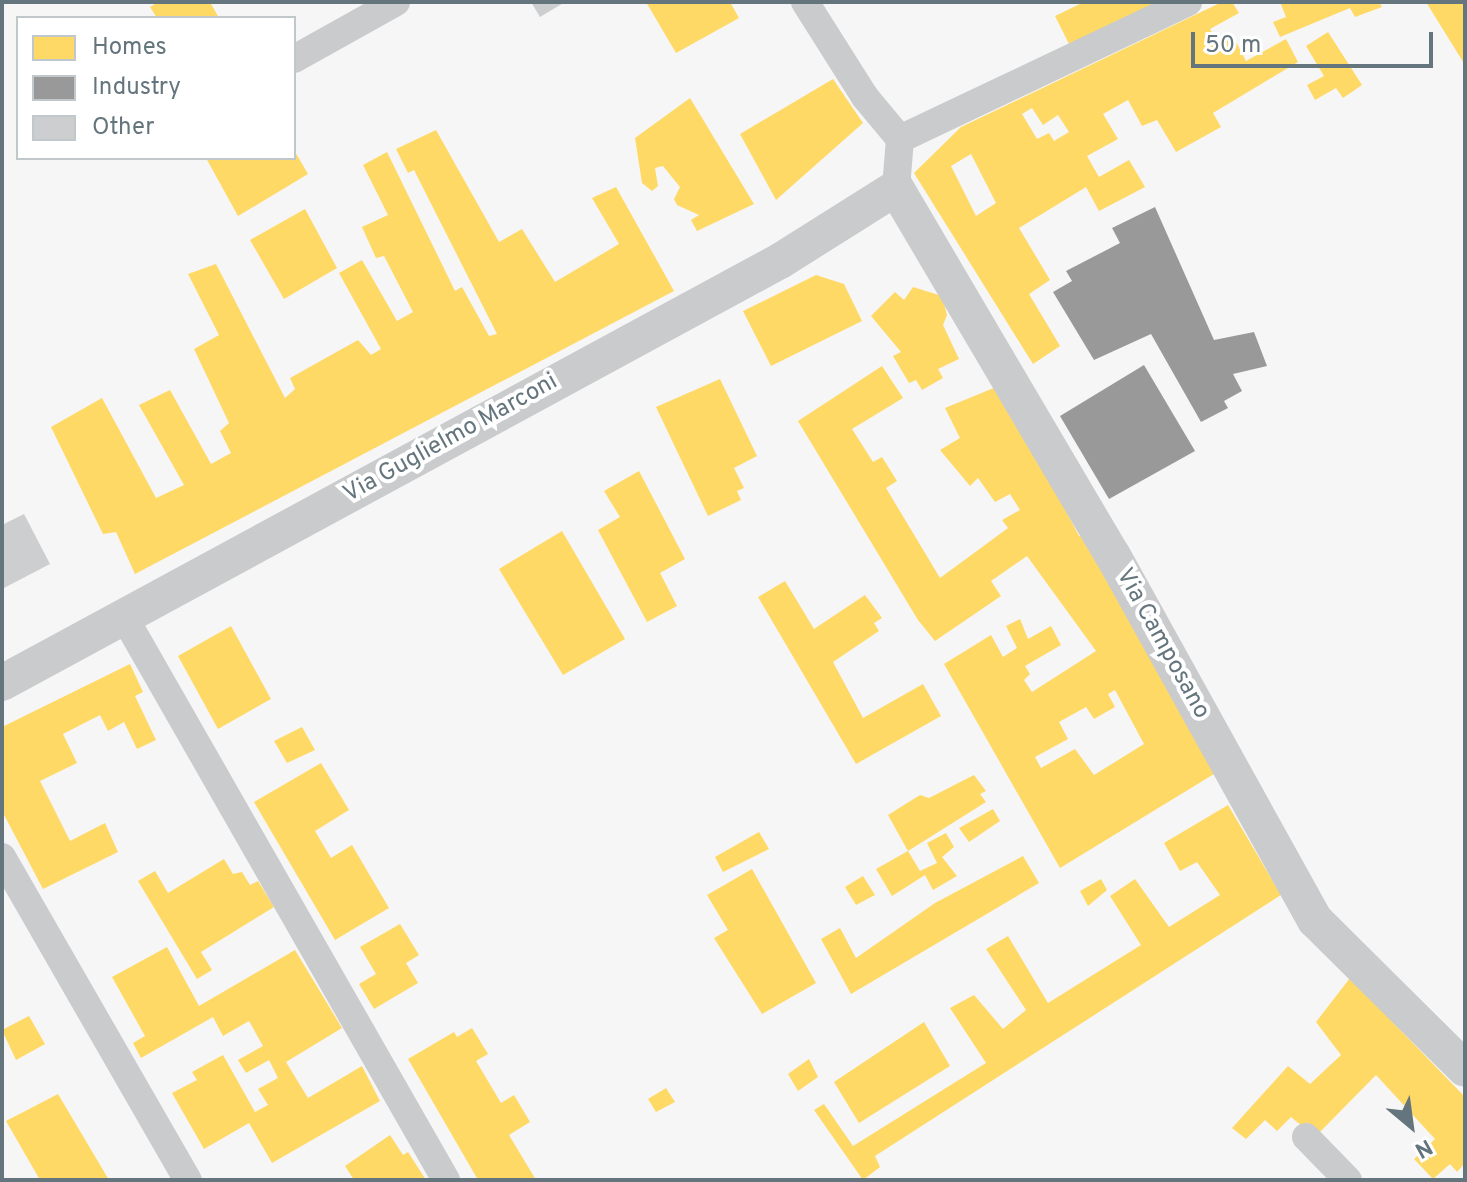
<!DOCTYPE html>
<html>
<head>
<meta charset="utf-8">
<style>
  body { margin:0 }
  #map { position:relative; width:1467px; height:1182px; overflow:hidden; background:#f6f6f6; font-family:Overpass,sans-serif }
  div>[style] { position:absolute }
  .homes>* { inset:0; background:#ffd966 }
  .industry>* { inset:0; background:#999 }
  .building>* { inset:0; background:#cdcecf }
  .minor>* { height:28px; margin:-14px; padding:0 14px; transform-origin:14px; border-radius:14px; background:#c9cbcc }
  .tertiary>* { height:36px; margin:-18px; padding:0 18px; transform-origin:18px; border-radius:18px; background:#c9cbcc }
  span { translate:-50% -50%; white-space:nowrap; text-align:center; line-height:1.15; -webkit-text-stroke:8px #fff; paint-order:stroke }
  .street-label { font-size:24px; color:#65757d }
  .frame { position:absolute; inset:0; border:4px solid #65757d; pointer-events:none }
  .legend { position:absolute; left:16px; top:16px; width:280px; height:144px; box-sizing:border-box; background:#fff; border:2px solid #c1c8cb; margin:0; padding:10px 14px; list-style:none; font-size:24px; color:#65757d }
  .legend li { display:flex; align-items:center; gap:16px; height:40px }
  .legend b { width:40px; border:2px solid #c1c8cb }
  .north { position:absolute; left:1371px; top:1086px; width:80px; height:80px; -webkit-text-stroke:6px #fff; paint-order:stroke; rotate:151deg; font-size:22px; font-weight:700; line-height:32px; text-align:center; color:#65757d }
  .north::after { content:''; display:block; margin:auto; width:28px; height:36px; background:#65757d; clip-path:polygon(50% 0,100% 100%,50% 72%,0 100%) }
  .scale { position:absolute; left:1191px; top:32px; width:242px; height:36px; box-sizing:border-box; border:4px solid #65757d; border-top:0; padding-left:10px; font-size:24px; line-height:28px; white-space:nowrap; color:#65757d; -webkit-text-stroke:6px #fff; paint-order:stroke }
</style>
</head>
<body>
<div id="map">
  <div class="homes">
    <i style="clip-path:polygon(158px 2px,210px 2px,219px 18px,157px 18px,150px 7px)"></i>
    <i style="clip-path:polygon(646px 2px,730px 2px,739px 18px,676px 53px)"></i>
    <i style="clip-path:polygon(1084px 2px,1165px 2px,1070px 46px,1055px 16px)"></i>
    <i style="clip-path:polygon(evenodd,1222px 2px,1232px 2px,1239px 13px,1210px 29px,1217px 41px,1232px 34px,1246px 61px,1286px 39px,1298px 62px,1213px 113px,1221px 127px,1176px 152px,1157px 120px,1142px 126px,1128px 100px,1103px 114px,1118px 139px,1087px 156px,1099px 177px,1129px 160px,1145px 187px,1099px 211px,1086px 187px,1019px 228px,1050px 280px,1029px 294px,1060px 346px,1033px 364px,914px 173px,961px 127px,1222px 2px,1032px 108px,1043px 125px,1058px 115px,1069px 132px,1054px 141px,1049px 133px,1037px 139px,1022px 114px,1032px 108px,1222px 2px,971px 154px,996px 203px,976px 216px,951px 166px,971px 154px)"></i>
    <i style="clip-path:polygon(1280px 2px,1379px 2px,1382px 7px,1355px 17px,1350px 8px,1280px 37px,1273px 22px,1286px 17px)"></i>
    <i style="clip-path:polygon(1426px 2px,1465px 2px,1465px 65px)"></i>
    <i style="clip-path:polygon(1328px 32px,1362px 85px,1343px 98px,1336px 88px,1315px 100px,1307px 85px,1324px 76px,1306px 46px)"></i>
    <i style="clip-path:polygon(833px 79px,863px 123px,776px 200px,740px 134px)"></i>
    <i style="clip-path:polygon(690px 98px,754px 204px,697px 231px,691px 220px,699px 215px,677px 205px,674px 199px,680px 187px,663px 166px,655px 168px,658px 186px,652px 191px,642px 183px,635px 138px)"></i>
    <i style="clip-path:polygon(436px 130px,499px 242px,522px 229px,555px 282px,619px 244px,592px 198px,616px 187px,674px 291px,135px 574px,116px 532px,103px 534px,51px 427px,102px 398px,156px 498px,184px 485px,139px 405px,170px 390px,211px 464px,231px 453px,220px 431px,229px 423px,194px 349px,219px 335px,188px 274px,216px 264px,285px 398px,295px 389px,290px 378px,358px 340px,371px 355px,381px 349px,339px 273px,362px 260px,397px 321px,413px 312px,384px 256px,376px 258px,362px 227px,388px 215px,363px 165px,387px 152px,455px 291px,462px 287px,489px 336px,497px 334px,414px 170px,408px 173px,396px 149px)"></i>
    <i style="clip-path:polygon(294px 150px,308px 174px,238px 216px,206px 158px,294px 158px)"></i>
    <i style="clip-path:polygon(305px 209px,337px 268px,284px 299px,250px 240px)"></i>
    <i style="clip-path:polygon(816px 275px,844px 284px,862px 321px,771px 366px,743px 311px)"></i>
    <i style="clip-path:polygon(913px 287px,942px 296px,947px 315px,943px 325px,959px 359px,938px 369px,943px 378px,922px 390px,916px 380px,909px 383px,893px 356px,901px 352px,871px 316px,895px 292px,904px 300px)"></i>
    <i style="clip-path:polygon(evenodd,882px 366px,903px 398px,852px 429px,873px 462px,882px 457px,897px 481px,886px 488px,940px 578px,1008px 528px,1002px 520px,1020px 510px,1010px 494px,995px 502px,978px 478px,970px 486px,940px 450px,960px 438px,945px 408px,1001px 385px,1079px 536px,1088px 533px,1214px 774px,1060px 868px,944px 664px,991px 635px,1003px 657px,1017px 648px,1006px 626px,1020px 619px,1028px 639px,1051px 626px,1061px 645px,1025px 666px,1030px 674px,1024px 680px,1032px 692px,1096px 651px,1027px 556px,991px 581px,1001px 596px,935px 641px,918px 620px,798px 421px,882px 366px,1115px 690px,1144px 744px,1094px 775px,1075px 749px,1041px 768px,1035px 757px,1068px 739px,1059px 722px,1086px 707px,1094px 719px,1115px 707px,1108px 694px,1115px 690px)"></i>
    <i style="clip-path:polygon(720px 379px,757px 456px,734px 468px,744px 488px,737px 491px,741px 500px,708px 516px,656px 407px)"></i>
    <i style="clip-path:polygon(639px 471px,685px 559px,660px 573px,677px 606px,647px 622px,598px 530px,620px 517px,604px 491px)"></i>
    <i style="clip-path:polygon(562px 531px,625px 639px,563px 675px,499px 569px)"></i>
    <i style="clip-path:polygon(785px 581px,814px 629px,865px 595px,882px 618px,874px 623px,879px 631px,833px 662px,863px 718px,923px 684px,941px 716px,856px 764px,758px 597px)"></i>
    <i style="clip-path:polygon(231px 626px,271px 699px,218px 729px,178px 656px)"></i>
    <i style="clip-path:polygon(130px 664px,143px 692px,135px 696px,156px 740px,137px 749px,124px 722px,108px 731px,100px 715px,63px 734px,77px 763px,40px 781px,70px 841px,105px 823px,118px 852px,43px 889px,2px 811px,2px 727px)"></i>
    <i style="clip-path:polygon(302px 727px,315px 750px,287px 763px,274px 741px)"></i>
    <i style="clip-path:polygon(321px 763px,349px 810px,315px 831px,331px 858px,352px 845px,389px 908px,335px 940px,254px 802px)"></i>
    <i style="clip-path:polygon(974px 775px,986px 791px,980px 794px,986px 802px,908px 851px,888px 815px,920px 795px,929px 798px)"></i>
    <i style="clip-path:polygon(1228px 805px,1281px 895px,875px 1156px,880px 1167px,863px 1180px,814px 1110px,824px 1104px,853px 1146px,986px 1063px,950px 1008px,974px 995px,1003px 1029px,1026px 1010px,986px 949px,1008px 936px,1048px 1003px,1141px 945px,1110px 896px,1135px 879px,1169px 927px,1220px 895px,1197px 862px,1180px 871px,1164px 843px)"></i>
    <i style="clip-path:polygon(993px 809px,1000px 821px,969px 842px,959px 828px)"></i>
    <i style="clip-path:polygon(759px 832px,769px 849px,723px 872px,715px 857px)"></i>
    <i style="clip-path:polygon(946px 833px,954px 847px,942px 857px,957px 876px,933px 890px,925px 875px,892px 896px,876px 869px,908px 851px,920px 871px,937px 863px,927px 843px)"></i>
    <i style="clip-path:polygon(1023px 856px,1039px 883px,851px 994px,821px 939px,840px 928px,856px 958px,935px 903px)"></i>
    <i style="clip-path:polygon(224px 859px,233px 874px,242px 872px,250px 885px,258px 881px,274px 907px,201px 952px,212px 970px,197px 979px,138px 881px,155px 871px,168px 893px)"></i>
    <i style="clip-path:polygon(752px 869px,816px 983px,762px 1014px,714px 938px,728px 930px,707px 895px)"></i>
    <i style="clip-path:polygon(863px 876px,875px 895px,856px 905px,845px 887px)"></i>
    <i style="clip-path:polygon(1101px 879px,1107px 890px,1088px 906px,1080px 891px)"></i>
    <i style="clip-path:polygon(400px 924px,419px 955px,406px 963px,418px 983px,374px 1009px,359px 984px,376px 974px,360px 947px)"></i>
    <i style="clip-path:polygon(167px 947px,199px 1006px,295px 950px,342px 1028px,286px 1062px,308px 1098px,362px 1066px,380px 1101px,272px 1163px,249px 1123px,204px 1149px,172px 1093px,197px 1080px,192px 1072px,223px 1055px,255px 1112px,268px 1105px,258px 1089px,278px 1078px,269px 1060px,246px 1073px,238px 1060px,263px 1046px,249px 1021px,223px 1036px,213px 1017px,141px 1058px,133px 1043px,145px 1036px,112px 977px)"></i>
    <i style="clip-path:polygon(1350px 978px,1465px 1097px,1465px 1163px,1457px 1172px,1450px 1164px,1433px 1179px,1414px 1159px,1435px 1139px,1376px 1075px,1315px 1137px,1291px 1117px,1277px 1131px,1265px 1120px,1246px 1139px,1232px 1128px,1288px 1066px,1310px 1084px,1341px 1055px,1316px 1022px)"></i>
    <i style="clip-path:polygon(29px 1016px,45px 1044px,16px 1060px,2px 1030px)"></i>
    <i style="clip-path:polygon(924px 1022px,950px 1066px,859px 1123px,834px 1082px)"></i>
    <i style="clip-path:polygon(472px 1028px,488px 1054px,476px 1061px,501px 1103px,514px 1095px,530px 1122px,509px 1135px,536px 1180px,478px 1180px,408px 1059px,454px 1032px,457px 1037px)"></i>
    <i style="clip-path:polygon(809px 1059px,818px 1077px,798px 1091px,788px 1074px)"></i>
    <i style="clip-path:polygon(666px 1088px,675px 1102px,656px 1112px,648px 1099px)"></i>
    <i style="clip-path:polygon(58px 1094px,109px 1180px,40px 1180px,6px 1121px)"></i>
    <i style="clip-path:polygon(390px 1135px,403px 1155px,408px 1152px,426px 1180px,354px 1180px,345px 1166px)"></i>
  </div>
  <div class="industry">
    <i style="clip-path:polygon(1155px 207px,1214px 340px,1254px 332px,1267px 366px,1233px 374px,1242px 391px,1224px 401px,1228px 408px,1201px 422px,1151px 334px,1094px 360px,1053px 292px,1072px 281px,1066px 271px,1120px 243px,1112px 228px)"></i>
    <i style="clip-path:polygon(1144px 365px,1195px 451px,1109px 499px,1060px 416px)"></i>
  </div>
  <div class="building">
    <i style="clip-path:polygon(531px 2px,565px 2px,540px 17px)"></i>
    <i style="clip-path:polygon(24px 514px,50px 564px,2px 589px,2px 525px)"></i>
  </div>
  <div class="minor">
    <i style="left:805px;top:2px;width:112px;rotate:57.7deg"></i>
    <i style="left:865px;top:97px;width:55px;rotate:50.2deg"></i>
    <i style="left:900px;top:139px;width:49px;rotate:94.7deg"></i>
    <i style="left:294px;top:59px;width:117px;rotate:-29.2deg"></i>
    <i style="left:900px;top:139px;width:319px;rotate:-25.4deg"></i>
    <i style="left:123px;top:615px;width:651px;rotate:60.24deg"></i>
    <i style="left:2px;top:857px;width:373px;rotate:60.1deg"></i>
    <i style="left:1306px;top:1137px;width:60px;rotate:45.7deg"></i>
  </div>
  <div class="tertiary">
    <i style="left:2px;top:683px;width:885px;rotate:-28.48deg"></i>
    <i style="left:780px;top:261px;width:137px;rotate:-32.2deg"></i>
    <i style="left:896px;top:188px;width:425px;rotate:59.5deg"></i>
    <i style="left:1112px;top:554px;width:419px;rotate:61deg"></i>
    <i style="left:1315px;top:920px;width:211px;rotate:44.8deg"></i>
  </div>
  <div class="street-label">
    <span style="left:451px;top:439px;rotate:-29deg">Via Guglielmo Marconi</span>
    <span style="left:1162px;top:644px;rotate:61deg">Via Camposano</span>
  </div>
  <div class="frame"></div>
  <ul class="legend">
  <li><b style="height:22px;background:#ffd966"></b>Homes</li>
  <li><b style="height:22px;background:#999"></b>Industry</li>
  <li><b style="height:22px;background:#cdcecf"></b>Other</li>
  </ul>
  <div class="north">N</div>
  <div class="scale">50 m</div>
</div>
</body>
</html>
